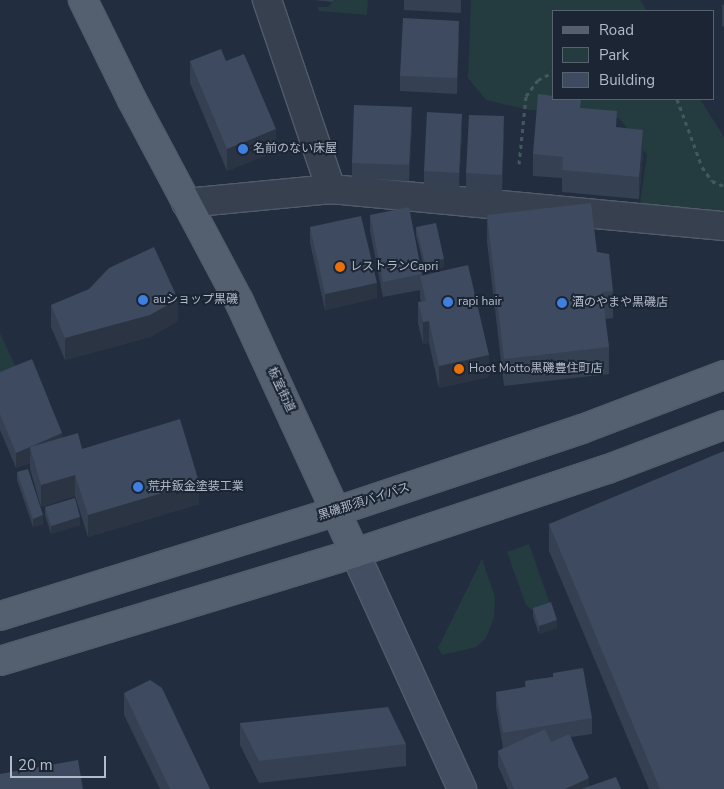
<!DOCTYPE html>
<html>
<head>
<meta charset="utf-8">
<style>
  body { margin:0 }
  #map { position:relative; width:724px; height:789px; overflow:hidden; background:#222e3f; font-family:"Nunito Sans","Noto Sans JP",sans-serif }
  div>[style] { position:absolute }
  .green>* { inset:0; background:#243c40 }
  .path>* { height:3px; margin-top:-1.5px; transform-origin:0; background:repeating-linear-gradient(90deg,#42595d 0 4px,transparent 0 8px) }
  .roads { filter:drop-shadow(1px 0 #515b6a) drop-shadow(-1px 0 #515b6a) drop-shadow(0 1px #515b6a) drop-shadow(0 -1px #515b6a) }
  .minor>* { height:28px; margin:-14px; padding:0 14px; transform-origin:14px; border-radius:14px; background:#36404f }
  .secondary>* { height:28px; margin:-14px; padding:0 14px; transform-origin:14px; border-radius:14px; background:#444e62 }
  .primary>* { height:28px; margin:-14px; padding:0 14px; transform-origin:14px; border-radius:14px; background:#545f6f }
  .wall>* { inset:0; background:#354052 }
  .shaded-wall>* { inset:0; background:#2b3442 }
  .building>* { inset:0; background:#3e4a5f }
  .dots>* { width:14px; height:14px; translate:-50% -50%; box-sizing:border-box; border:2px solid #1b2534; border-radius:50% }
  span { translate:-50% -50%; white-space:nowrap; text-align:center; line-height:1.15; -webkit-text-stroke:4px #1b2534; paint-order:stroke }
  .poi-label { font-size:12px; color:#b2bbca }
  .left { translate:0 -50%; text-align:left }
  .street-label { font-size:12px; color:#b2bbca }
  .legend { position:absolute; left:552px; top:10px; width:162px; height:90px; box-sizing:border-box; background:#1b2534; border:1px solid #576170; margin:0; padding:6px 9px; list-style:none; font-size:15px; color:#b2bbca }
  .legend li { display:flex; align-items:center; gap:10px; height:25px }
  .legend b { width:25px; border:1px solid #576170 }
  .scale { position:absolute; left:10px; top:756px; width:96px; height:22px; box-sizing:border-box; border:2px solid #b2bbca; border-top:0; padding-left:6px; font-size:15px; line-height:18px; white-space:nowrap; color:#b2bbca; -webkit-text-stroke:4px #1b2534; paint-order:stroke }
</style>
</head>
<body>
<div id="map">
  <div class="green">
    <i style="clip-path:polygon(335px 0,368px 0,367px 15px,319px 11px,318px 7px,328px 7px)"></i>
    <i style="clip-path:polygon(471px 0,640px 0,647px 11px,553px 11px,553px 99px,700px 99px,724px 137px,724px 219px,532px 195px,640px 203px,647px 155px,620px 119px,589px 112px,530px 110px,486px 100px,468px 78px)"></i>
    <i style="clip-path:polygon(0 333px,18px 372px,0 378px)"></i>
    <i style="clip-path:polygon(529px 544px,551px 607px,533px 611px,526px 605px,507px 552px)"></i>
    <i style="clip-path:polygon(482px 559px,495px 597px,494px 617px,486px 638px,476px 647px,442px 655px,438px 648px)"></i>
  </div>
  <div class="path">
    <i style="left:677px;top:99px;width:72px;rotate:69.8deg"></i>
    <i style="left:702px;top:167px;width:17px;rotate:54deg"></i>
    <i style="left:712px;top:181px;width:13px;rotate:23deg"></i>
    <i style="left:519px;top:164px;width:68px;rotate:-84.1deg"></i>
    <i style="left:526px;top:96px;width:20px;rotate:-53deg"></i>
    <i style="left:538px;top:80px;width:17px;rotate:-28deg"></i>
  </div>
  <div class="roads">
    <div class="minor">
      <i style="left:267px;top:0;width:200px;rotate:71.3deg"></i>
      <i style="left:186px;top:203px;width:146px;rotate:-5.5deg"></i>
      <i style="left:331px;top:189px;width:395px;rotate:5.4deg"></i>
    </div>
    <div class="secondary">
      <i style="left:355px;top:553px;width:259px;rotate:65.6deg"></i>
    </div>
    <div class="primary">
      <i style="left:83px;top:0;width:111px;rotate:63.9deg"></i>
      <i style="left:132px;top:100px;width:228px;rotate:62deg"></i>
      <i style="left:239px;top:301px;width:277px;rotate:65.3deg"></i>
      <i style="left:0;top:616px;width:353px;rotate:-17.3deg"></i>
      <i style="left:337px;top:511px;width:258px;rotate:-18.5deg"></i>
      <i style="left:582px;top:429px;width:152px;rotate:-20.8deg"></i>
      <i style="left:0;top:661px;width:371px;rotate:-16.9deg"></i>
      <i style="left:355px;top:553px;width:267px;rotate:-18.4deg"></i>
      <i style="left:608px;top:469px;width:124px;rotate:-20.8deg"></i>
    </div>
  </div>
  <div class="wall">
    <i style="clip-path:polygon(314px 0,334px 0,333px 2px)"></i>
    <i style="clip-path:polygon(404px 0,461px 0,461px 13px,404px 10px)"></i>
    <i style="clip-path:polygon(722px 4px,724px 5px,724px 27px,722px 26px)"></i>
    <i style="clip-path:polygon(459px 36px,457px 94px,400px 91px,400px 76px)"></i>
    <i style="clip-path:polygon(190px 61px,226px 61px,276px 151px,227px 171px,190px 83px)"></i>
    <i style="clip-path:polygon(581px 108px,617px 128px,643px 152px,639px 199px,562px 192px,562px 178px,533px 176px,533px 154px)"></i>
    <i style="clip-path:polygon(412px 123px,409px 181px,352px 178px,352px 163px)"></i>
    <i style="clip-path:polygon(462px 130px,459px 188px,424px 186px,424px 171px)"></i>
    <i style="clip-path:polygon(504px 132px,502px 191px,466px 189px,466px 173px)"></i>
    <i style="clip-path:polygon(370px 215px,422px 274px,422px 276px,489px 377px,439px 388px,429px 343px,423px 344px,418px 324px,418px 302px,421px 302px,420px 298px,420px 290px,383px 297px,370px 231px)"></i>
    <i style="clip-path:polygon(487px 215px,597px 252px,613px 291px,613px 318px,605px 319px,609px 347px,609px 374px,504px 386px,487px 242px)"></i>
    <i style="clip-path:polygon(310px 227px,377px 298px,325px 310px,310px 243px)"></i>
    <i style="clip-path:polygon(416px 227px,444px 267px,425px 271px,416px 235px)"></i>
    <i style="clip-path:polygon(51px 305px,178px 321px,150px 337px,65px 360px,51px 327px)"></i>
    <i style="clip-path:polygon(0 372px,62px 437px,82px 449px,199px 504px,88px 537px,75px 496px,41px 507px,30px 469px,30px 463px,16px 468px,0 430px)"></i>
    <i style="clip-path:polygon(17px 472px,43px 524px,33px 527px,17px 480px)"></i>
    <i style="clip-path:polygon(45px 507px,80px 525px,51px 534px,45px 515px)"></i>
    <i style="clip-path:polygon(549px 524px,724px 789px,649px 789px,549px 551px)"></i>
    <i style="clip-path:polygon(533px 608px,557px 628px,539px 634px,533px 616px)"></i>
    <i style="clip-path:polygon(553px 673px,592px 718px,592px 734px,571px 737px,589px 786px,621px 789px,508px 789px,498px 766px,498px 751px,503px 748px,496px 707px,496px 692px,525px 687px,525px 681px,553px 677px)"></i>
    <i style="clip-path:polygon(124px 693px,210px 789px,160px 789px,124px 715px)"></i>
    <i style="clip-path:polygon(240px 723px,406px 744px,406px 766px,259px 783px,240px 745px)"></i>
  </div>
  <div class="shaded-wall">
    <i style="clip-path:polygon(459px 21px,459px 36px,457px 94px,457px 78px)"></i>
    <i style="clip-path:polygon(412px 107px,412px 123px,409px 181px,409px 165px)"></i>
    <i style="clip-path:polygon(462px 114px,462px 130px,459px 188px,459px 173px)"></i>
    <i style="clip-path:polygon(504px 116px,504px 132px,502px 191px,502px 175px)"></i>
    <i style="clip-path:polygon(276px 129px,276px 151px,227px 171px,227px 149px)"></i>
    <i style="clip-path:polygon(643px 130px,643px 152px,639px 199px,639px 177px)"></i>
    <i style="clip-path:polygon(444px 259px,444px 267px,425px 271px,425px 263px)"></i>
    <i style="clip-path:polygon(377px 283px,377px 298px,325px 310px,325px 294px)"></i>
    <i style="clip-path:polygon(178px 299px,178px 321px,150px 337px,65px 360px,65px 338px)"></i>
    <i style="clip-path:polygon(429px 321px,429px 343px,423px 344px,423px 322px)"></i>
    <i style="clip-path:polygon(489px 355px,489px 377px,439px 388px,439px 366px)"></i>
    <i style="clip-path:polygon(62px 433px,62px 449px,30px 447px,30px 463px,16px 468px,16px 453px)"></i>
    <i style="clip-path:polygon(75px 475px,75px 496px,41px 507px,41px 485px)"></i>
    <i style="clip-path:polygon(199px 482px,199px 504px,88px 537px,88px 515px)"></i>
    <i style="clip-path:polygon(43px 515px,43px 524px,33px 527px,33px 519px)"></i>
    <i style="clip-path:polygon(80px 517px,80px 525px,51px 534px,51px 526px)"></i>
    <i style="clip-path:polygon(557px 620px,557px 628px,539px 634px,539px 626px)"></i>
    <i style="clip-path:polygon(589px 778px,589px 789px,565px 789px)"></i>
  </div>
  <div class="building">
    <i style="clip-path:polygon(403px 18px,459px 21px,457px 78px,400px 76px)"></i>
    <i style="clip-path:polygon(221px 49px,226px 61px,244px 54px,276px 129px,227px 149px,190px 61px)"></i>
    <i style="clip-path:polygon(538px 94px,553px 96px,553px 99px,581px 99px,580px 108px,617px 111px,616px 127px,643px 130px,639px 177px,562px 170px,563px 157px,533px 154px)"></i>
    <i style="clip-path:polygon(354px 105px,412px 107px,409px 165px,352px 163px)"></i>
    <i style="clip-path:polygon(427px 112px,462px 114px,459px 173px,424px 171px)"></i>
    <i style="clip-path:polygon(469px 115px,504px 116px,502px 175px,466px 173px)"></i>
    <i style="clip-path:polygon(591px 203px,597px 252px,609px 254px,613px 291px,602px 292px,609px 347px,504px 359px,487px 215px)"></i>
    <i style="clip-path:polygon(409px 207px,422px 274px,383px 282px,370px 215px)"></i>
    <i style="clip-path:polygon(361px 216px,377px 283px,325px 294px,310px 227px)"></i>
    <i style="clip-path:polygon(436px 223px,444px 259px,425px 263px,416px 227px)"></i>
    <i style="clip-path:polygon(154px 247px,178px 299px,150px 315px,65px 338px,51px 305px,89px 289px,109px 268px)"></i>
    <i style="clip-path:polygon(468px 265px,489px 355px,439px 366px,429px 321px,423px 322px,418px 302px,426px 301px,420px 276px)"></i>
    <i style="clip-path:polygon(32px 359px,62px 433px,16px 453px,0 414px,0 372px)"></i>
    <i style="clip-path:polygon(180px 419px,199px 482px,88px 515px,75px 475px,41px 485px,30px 447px,78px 433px,82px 449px)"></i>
    <i style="clip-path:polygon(724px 451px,724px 789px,660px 789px,549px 524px)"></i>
    <i style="clip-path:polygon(28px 469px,43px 515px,33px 519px,17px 472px)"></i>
    <i style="clip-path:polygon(75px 498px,80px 517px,51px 526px,45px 507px)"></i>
    <i style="clip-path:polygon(551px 602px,557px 620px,539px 626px,533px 608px)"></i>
    <i style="clip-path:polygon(583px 668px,592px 718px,503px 733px,496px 692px,526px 687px,525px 681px,553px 677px,553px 673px)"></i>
    <i style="clip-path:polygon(150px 680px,162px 688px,210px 789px,170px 789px,124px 693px)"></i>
    <i style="clip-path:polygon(388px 707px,406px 744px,259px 761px,240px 723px)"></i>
    <i style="clip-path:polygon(545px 729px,551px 742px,569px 734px,589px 778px,565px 789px,514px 789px,498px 751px)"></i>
    <i style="clip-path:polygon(78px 760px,83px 789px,0 789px,0 774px)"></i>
    <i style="clip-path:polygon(616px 777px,621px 789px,581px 789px)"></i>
  </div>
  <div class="dots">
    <i style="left:243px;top:149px;background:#3f7fe0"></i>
    <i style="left:340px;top:267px;background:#e8710a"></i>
    <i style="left:143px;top:300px;background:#3f7fe0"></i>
    <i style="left:448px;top:302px;background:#3f7fe0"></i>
    <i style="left:562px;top:303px;background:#3f7fe0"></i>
    <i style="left:459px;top:369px;background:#e8710a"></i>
    <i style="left:138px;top:487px;background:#3f7fe0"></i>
  </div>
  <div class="poi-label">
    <span class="left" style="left:253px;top:149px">名前のない床屋</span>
    <span class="left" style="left:350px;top:267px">レストランCapri</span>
    <span class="left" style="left:153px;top:300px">auショップ黒磯</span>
    <span class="left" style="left:458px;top:302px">rapi hair</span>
    <span class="left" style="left:572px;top:303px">酒のやまや黒磯店</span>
    <span class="left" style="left:469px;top:369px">Hoot Motto黒磯豊住町店</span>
    <span class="left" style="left:148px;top:487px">荒井鈑金塗装工業</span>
  </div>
  <div class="street-label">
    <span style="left:281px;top:390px;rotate:65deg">板室街道</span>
    <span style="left:364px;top:502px;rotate:-18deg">黒磯那須バイパス</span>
  </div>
  <ul class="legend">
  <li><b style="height:6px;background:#545f6f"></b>Road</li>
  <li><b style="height:14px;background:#243c40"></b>Park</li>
  <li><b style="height:14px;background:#3e4a5f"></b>Building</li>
  </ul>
  <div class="scale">20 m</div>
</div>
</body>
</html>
